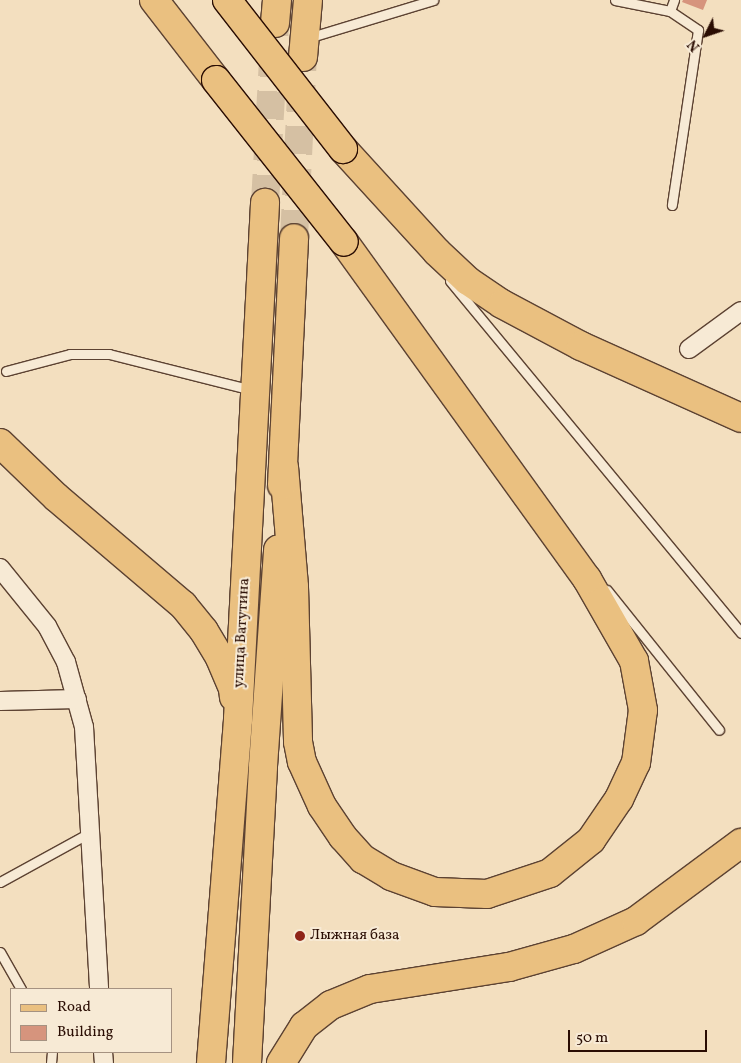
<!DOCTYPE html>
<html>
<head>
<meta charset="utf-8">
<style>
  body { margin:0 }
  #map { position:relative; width:741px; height:1063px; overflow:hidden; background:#f3dfbf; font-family:Vollkorn,serif }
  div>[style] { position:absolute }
  .building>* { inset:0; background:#d6947d }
  .primary-tunnel>* { height:28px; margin-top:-14px; transform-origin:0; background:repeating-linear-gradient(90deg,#d5c0a3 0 28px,transparent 0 42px) }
  .roads { filter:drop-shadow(1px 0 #5c4232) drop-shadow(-1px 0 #5c4232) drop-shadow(0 1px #5c4232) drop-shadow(0 -1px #5c4232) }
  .lane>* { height:9px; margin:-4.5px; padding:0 4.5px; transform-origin:4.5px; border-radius:4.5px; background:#f7ead5 }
  .street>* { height:18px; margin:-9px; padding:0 9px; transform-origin:9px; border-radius:9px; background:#f7ead5 }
  .primary>* { height:28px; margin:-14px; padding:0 14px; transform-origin:14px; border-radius:14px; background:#eac080 }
  .bridges { filter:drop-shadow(1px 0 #2a0d03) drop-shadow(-1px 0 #2a0d03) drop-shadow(0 1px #2a0d03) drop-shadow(0 -1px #2a0d03) }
  .primary-bridge>* { height:28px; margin:-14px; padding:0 14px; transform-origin:14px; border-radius:14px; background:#eac080 }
  .dots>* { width:14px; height:14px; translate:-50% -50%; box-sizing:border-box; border:2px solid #f7ead5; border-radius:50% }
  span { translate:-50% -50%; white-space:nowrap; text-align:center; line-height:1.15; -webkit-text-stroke:4px #f7ead5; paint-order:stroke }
  .street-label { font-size:15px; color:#2a0d03 }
  .poi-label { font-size:15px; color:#2a0d03 }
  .left { translate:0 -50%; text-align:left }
  .legend { position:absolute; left:10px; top:988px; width:162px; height:65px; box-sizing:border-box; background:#f7ead5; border:1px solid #a59281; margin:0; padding:6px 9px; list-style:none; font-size:15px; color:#2a0d03 }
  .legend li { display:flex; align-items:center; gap:10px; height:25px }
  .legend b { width:25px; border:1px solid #a59281 }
  .north { position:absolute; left:681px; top:10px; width:50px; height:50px; -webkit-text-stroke:4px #f7ead5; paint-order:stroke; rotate:229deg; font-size:14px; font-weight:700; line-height:20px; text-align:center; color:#2a0d03 }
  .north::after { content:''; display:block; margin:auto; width:18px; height:22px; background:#2a0d03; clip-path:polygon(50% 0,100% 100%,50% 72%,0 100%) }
  .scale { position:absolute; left:568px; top:1030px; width:139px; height:22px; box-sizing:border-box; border:2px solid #2a0d03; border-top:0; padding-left:6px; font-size:15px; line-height:18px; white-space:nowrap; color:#2a0d03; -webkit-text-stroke:4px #f7ead5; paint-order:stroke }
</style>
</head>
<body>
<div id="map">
  <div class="building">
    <i style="clip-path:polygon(683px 0,707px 0,703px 10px,682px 2px)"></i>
  </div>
  <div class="primary-tunnel">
    <i style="left:265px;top:203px;width:180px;rotate:-86.8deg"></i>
    <i style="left:294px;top:238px;width:181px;rotate:-87.2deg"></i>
  </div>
  <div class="roads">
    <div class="lane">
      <i style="left:615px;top:0;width:56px;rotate:11.3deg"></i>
      <i style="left:670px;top:11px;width:34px;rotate:34deg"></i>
      <i style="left:698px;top:30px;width:177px;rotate:98.5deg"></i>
      <i style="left:670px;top:11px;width:12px;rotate:-70deg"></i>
      <i style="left:308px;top:38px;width:131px;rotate:-16.9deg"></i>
      <i style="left:450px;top:281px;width:457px;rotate:50.4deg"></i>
      <i style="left:6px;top:371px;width:66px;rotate:-14.9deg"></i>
      <i style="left:70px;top:354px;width:39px"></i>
      <i style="left:109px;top:354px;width:147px;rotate:14.1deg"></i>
      <i style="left:607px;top:590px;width:179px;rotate:51.3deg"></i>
      <i style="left:0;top:882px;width:102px;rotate:-28.8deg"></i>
      <i style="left:0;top:952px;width:43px;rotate:60.4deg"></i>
      <i style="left:51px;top:1063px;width:11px;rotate:-85deg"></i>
    </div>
    <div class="street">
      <i style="left:689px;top:349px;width:64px;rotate:-36.2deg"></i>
      <i style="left:0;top:568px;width:75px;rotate:51deg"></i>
      <i style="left:47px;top:626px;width:41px;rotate:62.2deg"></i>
      <i style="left:66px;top:662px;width:67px;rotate:74.5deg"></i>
      <i style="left:84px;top:727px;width:262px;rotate:86.7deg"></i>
      <i style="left:0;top:701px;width:77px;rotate:-1.5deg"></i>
      <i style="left:103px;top:1052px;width:11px;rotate:85deg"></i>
    </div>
    <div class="primary">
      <i style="left:154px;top:0;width:101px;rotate:52.2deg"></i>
      <i style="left:275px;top:23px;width:23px;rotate:-85deg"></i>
      <i style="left:303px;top:57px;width:57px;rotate:-85deg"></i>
      <i style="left:343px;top:149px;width:139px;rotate:47.6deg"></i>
      <i style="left:437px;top:252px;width:42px;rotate:43.1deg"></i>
      <i style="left:468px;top:281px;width:41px;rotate:34.1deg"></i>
      <i style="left:502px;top:304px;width:89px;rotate:28deg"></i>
      <i style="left:581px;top:346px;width:175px;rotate:24.2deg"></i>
      <i style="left:0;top:443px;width:78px;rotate:44deg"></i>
      <i style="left:56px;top:497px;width:167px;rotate:40.4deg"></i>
      <i style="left:183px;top:605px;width:33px;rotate:51deg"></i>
      <i style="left:204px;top:631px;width:31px;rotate:59deg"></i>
      <i style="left:220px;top:658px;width:33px;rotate:67deg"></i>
      <i style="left:233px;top:688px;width:9px;rotate:84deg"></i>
      <i style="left:284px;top:467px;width:120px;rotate:85.2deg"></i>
      <i style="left:294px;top:587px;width:155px;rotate:88.5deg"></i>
      <i style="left:298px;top:742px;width:20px;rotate:79deg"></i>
      <i style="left:302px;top:762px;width:48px;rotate:65.6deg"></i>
      <i style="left:322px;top:806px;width:37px;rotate:56deg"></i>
      <i style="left:343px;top:837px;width:30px;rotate:48deg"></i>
      <i style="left:363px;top:859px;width:33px;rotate:31deg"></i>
      <i style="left:391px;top:876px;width:47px;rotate:20deg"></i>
      <i style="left:435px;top:892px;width:52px;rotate:2.2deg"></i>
      <i style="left:487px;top:894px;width:66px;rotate:-18.4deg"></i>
      <i style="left:550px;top:873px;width:53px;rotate:-38.8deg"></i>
      <i style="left:591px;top:840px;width:50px;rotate:-55.7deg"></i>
      <i style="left:619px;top:799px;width:40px;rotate:-65deg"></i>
      <i style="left:636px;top:763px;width:53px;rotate:-82.5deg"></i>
      <i style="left:643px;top:710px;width:50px;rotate:-100.4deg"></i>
      <i style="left:634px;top:661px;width:95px;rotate:-119.8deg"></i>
      <i style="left:587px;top:579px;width:415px;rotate:-125.8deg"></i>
      <i style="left:282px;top:485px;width:247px;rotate:-87.2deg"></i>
      <i style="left:211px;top:1063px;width:345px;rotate:-85.5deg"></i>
      <i style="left:238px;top:719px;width:517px;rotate:-87deg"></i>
      <i style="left:247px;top:1063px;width:297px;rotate:-86.9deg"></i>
      <i style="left:263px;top:766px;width:217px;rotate:-86deg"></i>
      <i style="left:281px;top:1063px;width:44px;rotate:-58.1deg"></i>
      <i style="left:304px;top:1026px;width:34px;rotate:-38deg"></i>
      <i style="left:331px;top:1005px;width:42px;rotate:-22.3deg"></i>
      <i style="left:370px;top:989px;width:141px;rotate:-9deg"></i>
      <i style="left:509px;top:967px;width:67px;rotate:-15.5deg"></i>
      <i style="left:574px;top:949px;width:68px;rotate:-24.3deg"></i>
      <i style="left:636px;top:921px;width:131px;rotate:-36.6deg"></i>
    </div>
  </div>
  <div class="bridges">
    <div class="primary-bridge">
      <i style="left:227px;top:0;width:189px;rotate:52.1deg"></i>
      <i style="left:216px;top:80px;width:206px;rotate:51.7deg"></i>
    </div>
  </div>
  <div class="dots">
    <i style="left:300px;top:936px;background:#8f2418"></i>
  </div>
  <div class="street-label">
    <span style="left:242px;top:633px;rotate:-87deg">улица Ватутина</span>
  </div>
  <div class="poi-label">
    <span class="left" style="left:310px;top:936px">Лыжная база</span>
  </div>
  <ul class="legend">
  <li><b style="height:6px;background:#eac080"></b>Road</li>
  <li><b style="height:14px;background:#d6947d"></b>Building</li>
  </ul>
  <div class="north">N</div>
  <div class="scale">50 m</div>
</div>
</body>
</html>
